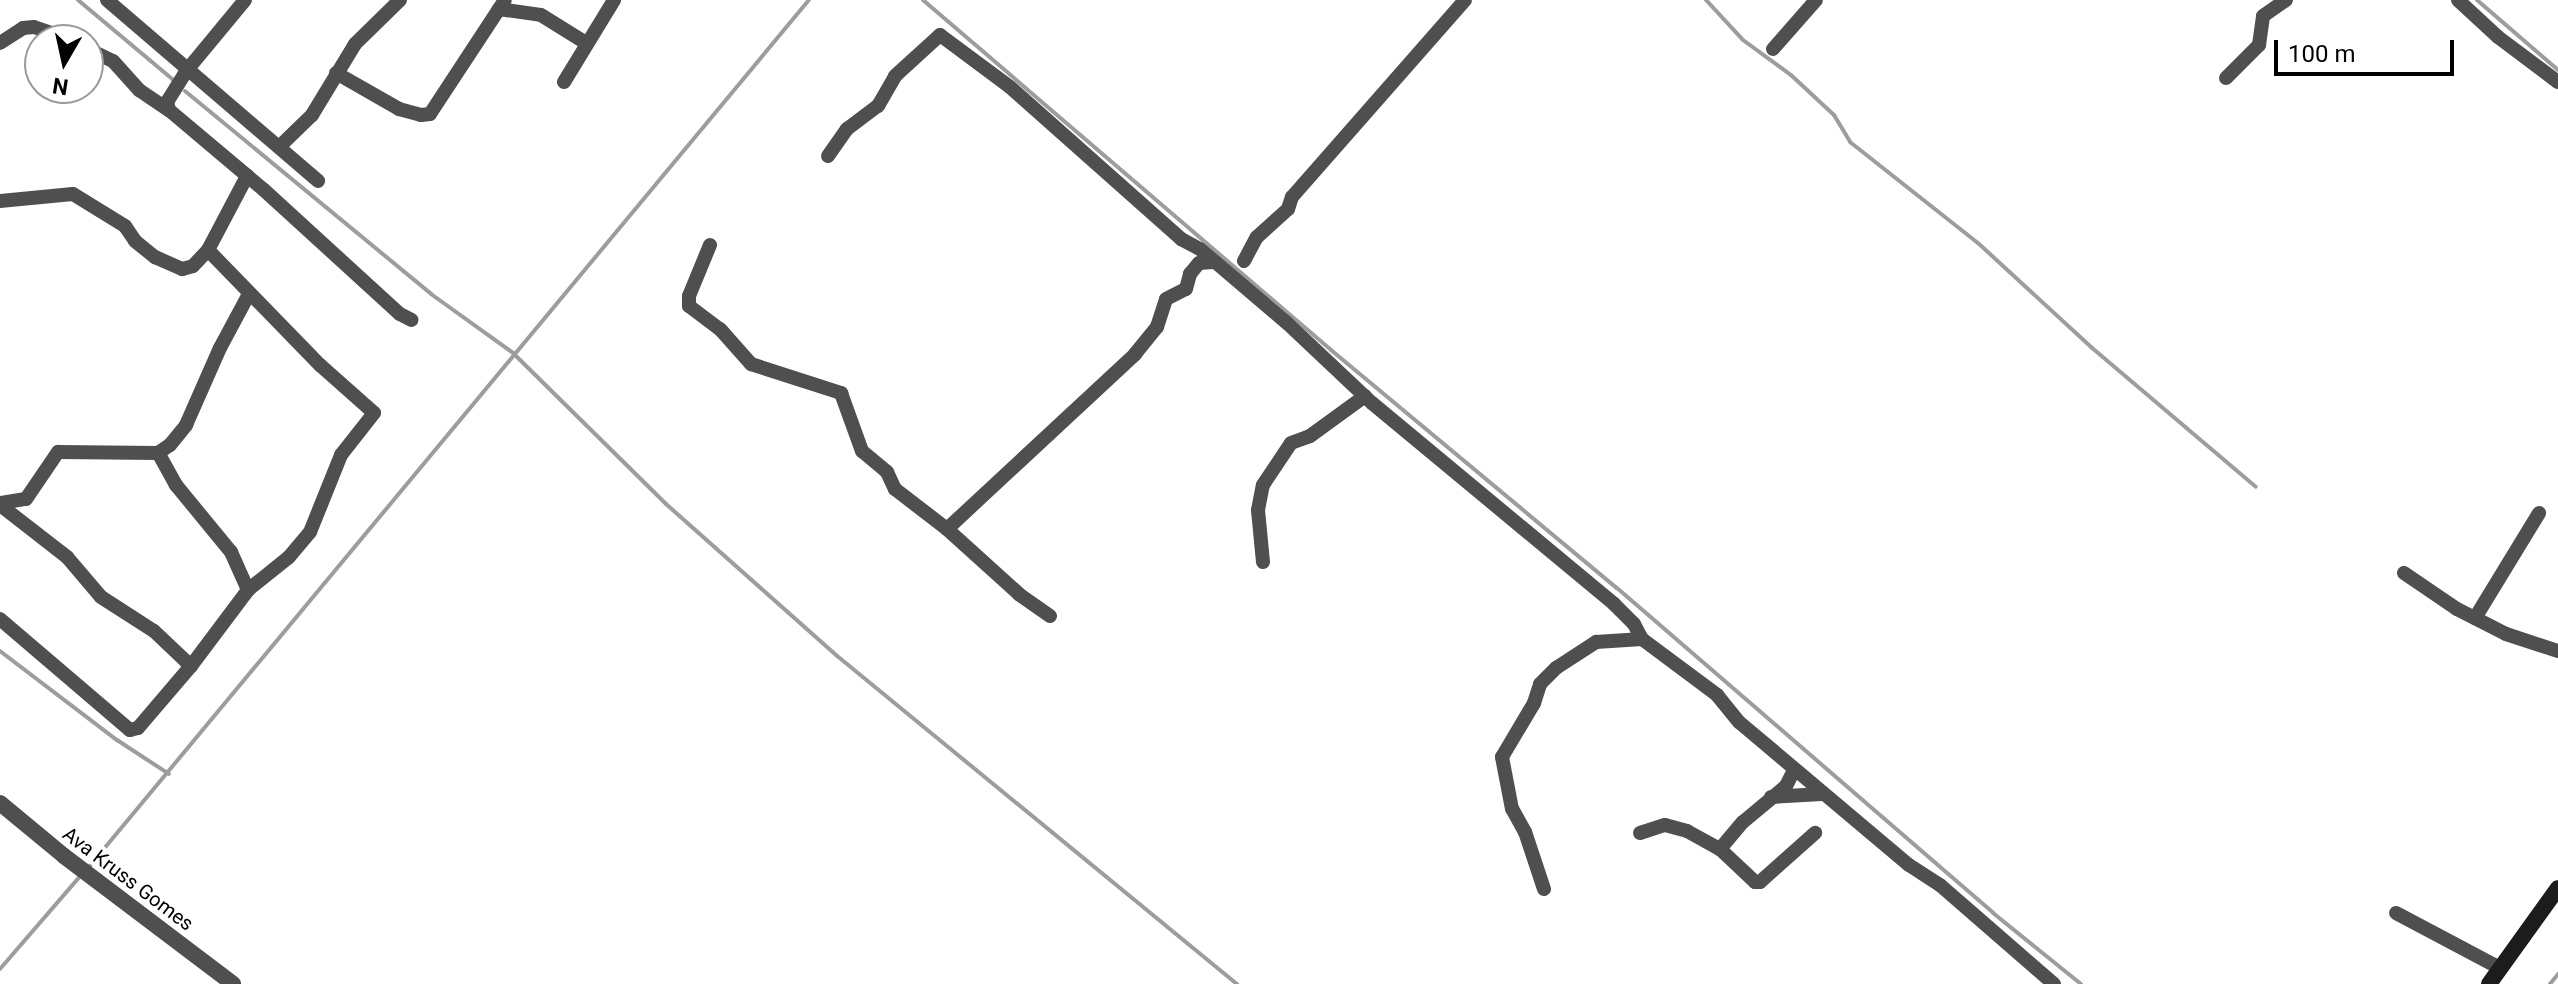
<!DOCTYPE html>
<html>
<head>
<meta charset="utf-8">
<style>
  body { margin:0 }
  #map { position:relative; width:2558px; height:984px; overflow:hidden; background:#fff; font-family:Roboto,sans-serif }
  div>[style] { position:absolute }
  .stream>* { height:4px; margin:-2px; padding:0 2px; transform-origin:2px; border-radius:2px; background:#9d9d9d }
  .minor>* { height:14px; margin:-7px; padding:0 7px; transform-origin:7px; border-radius:7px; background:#4f4f4f }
  .tertiary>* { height:16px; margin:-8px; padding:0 8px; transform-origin:8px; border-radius:8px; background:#4f4f4f }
  .secondary>* { height:16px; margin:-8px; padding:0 8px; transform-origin:8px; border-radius:8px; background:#1c1c1c }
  span { translate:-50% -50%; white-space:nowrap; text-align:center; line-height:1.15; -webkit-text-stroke:8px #fff; paint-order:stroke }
  .street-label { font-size:20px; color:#000 }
  .north { position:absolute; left:24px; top:24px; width:80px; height:80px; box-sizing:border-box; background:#fff; border:2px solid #999; border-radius:50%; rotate:189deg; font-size:22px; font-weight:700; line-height:32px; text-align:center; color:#000 }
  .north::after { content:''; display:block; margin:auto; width:28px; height:36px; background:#000; clip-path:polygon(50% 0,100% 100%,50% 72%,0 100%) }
  .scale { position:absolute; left:2274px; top:40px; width:180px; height:36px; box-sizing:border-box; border:4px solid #000; border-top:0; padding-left:10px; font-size:24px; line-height:28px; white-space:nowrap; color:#000; -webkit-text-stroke:6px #fff; paint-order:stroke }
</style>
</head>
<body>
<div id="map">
  <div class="stream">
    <i style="left:78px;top:0;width:123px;rotate:40deg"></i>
    <i style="left:923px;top:0;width:538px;rotate:40.62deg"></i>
    <i style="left:1331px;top:350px;width:372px;rotate:39.8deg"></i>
    <i style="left:1617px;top:588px;width:497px;rotate:40.8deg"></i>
    <i style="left:1993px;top:913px;width:113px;rotate:38.9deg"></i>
    <i style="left:1706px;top:0;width:54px;rotate:47.2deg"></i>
    <i style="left:1743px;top:40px;width:59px;rotate:36.1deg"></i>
    <i style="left:1791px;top:75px;width:59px;rotate:42.9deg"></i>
    <i style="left:1834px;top:115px;width:31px;rotate:59deg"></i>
    <i style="left:1850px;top:142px;width:163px;rotate:38.3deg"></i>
    <i style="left:1978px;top:243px;width:154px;rotate:42.6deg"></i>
    <i style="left:2091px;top:347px;width:216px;rotate:40.3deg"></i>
    <i style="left:2477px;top:0;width:107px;rotate:40.8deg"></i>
    <i style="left:185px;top:91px;width:319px;rotate:39.5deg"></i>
    <i style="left:431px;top:294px;width:101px;rotate:35.7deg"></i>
    <i style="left:513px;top:353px;width:215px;rotate:44.6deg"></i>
    <i style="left:666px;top:504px;width:227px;rotate:41.6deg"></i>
    <i style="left:836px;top:655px;width:519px;rotate:39.37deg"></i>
    <i style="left:0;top:651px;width:147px;rotate:37.3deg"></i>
    <i style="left:117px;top:740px;width:62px;rotate:33.2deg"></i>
    <i style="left:88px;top:868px;width:1128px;rotate:-50.29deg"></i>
    <i style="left:0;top:969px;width:125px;rotate:-49.2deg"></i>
    <i style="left:2550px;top:984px;width:13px;rotate:-51deg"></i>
  </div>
  <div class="minor">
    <i style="left:107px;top:0;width:278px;rotate:40.6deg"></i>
    <i style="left:245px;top:0;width:91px;rotate:129.6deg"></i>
    <i style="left:187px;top:70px;width:38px;rotate:122deg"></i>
    <i style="left:167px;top:102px;width:8px;rotate:76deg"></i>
    <i style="left:169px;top:110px;width:124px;rotate:40.1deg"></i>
    <i style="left:264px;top:190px;width:184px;rotate:42.4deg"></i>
    <i style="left:400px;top:314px;width:13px;rotate:27deg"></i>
    <i style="left:2458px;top:0;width:54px;rotate:42.8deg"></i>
    <i style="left:2498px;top:37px;width:75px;rotate:36.9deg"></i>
    <i style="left:499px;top:9px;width:42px;rotate:8.1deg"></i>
    <i style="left:541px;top:15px;width:53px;rotate:31.9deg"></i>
    <i style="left:0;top:43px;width:27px;rotate:-33deg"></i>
    <i style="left:23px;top:28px;width:11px;rotate:-5deg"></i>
    <i style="left:34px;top:27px;width:39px;rotate:19deg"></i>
    <i style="left:88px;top:49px;width:28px;rotate:26deg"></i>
    <i style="left:113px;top:61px;width:39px;rotate:48deg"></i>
    <i style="left:139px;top:90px;width:36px;rotate:34deg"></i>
    <i style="left:1773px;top:49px;width:65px;rotate:-48.7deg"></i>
    <i style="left:336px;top:73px;width:73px;rotate:29.7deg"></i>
    <i style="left:399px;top:109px;width:23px;rotate:15deg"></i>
    <i style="left:421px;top:115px;width:9px;rotate:-6deg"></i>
    <i style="left:430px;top:114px;width:136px;rotate:-56.7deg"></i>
    <i style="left:2226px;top:78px;width:47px;rotate:-45deg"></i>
    <i style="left:2259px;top:45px;width:29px;rotate:-82deg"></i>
    <i style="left:2263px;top:16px;width:28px;rotate:-35deg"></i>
    <i style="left:564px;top:82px;width:96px;rotate:-58.6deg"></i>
    <i style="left:279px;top:147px;width:46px;rotate:-44.1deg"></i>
    <i style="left:312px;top:115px;width:83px;rotate:-58.8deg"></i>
    <i style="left:355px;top:44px;width:63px;rotate:-44.4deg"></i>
    <i style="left:828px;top:156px;width:33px;rotate:-55deg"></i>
    <i style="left:847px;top:129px;width:39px;rotate:-37deg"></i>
    <i style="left:878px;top:106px;width:34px;rotate:-60deg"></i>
    <i style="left:895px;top:76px;width:61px;rotate:-42.3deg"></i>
    <i style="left:940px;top:35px;width:87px;rotate:36.6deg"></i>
    <i style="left:1010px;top:87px;width:229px;rotate:41.6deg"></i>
    <i style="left:1181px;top:239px;width:21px;rotate:28deg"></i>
    <i style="left:1200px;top:249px;width:114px;rotate:40.4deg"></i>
    <i style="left:1287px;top:323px;width:117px;rotate:43.3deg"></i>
    <i style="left:1372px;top:403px;width:315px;rotate:39.7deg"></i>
    <i style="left:1614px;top:604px;width:28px;rotate:45deg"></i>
    <i style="left:1634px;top:624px;width:17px;rotate:62deg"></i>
    <i style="left:1642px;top:639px;width:94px;rotate:36.7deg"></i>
    <i style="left:1717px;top:695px;width:35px;rotate:51deg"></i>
    <i style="left:1739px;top:722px;width:222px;rotate:40.1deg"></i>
    <i style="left:1909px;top:865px;width:37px;rotate:33deg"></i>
    <i style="left:1940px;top:885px;width:151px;rotate:41deg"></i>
    <i style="left:0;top:201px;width:73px;rotate:-5.5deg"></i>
    <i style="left:73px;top:194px;width:61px;rotate:31.6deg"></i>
    <i style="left:125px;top:226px;width:18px;rotate:56deg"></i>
    <i style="left:135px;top:241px;width:26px;rotate:39deg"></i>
    <i style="left:155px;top:257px;width:30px;rotate:24deg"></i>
    <i style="left:182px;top:269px;width:11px;rotate:-15deg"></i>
    <i style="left:193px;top:266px;width:22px;rotate:-47deg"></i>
    <i style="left:208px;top:250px;width:84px;rotate:-62.2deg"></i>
    <i style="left:710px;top:245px;width:55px;rotate:112.4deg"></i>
    <i style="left:689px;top:296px;width:10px;rotate:90deg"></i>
    <i style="left:689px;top:306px;width:39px;rotate:37deg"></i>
    <i style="left:720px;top:329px;width:47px;rotate:48.5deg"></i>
    <i style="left:751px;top:364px;width:95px;rotate:17.9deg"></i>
    <i style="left:841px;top:393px;width:62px;rotate:70.1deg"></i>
    <i style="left:862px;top:451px;width:33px;rotate:40deg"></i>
    <i style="left:887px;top:472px;width:19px;rotate:65deg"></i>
    <i style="left:895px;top:489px;width:66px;rotate:37.6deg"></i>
    <i style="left:208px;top:250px;width:161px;rotate:45.8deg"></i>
    <i style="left:320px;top:365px;width:72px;rotate:41.6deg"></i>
    <i style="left:374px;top:413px;width:53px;rotate:128.2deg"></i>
    <i style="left:341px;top:455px;width:83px;rotate:111.9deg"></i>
    <i style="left:310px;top:532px;width:33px;rotate:130deg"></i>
    <i style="left:289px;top:557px;width:53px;rotate:141.2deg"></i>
    <i style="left:1244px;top:261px;width:27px;rotate:-62deg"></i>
    <i style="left:1257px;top:237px;width:42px;rotate:-42.1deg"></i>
    <i style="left:1288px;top:209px;width:13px;rotate:-72deg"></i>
    <i style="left:1292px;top:197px;width:262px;rotate:-48.7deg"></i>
    <i style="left:0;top:503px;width:26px;rotate:-9deg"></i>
    <i style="left:26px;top:499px;width:57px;rotate:-55.8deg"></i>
    <i style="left:58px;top:452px;width:100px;rotate:0.6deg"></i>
    <i style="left:0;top:505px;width:85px;rotate:37.8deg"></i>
    <i style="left:67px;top:557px;width:52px;rotate:49.6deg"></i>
    <i style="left:101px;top:597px;width:63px;rotate:32.7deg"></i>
    <i style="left:154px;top:631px;width:51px;rotate:43.4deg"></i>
    <i style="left:1263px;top:562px;width:52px;rotate:-95.5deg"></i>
    <i style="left:1258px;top:510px;width:25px;rotate:-79deg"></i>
    <i style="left:1263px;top:485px;width:50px;rotate:-56.3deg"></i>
    <i style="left:1291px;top:443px;width:20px;rotate:-20deg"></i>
    <i style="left:1310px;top:436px;width:68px;rotate:-36deg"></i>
    <i style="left:2404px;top:573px;width:64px;rotate:34.2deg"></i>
    <i style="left:2457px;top:609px;width:55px;rotate:27deg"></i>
    <i style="left:2506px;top:634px;width:55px;rotate:18.1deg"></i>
    <i style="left:1050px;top:616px;width:38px;rotate:-145deg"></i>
    <i style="left:1019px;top:594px;width:97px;rotate:-137.9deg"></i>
    <i style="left:947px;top:529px;width:257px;rotate:-42.9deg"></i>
    <i style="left:1135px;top:354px;width:35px;rotate:-51deg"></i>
    <i style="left:1157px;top:327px;width:29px;rotate:-72deg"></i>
    <i style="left:1166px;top:299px;width:22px;rotate:-27deg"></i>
    <i style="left:1186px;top:289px;width:16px;rotate:-75deg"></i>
    <i style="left:1190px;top:274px;width:14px;rotate:-51deg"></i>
    <i style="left:1199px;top:263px;width:14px;rotate:-4deg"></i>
    <i style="left:2475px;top:618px;width:123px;rotate:-58.6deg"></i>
    <i style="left:0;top:619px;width:171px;rotate:40.5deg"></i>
    <i style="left:130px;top:730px;width:8px;rotate:-14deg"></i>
    <i style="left:138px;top:728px;width:82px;rotate:-49.5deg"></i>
    <i style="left:191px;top:666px;width:95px;rotate:-53.1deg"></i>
    <i style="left:248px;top:590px;width:42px;rotate:-114.1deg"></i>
    <i style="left:231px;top:552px;width:87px;rotate:-129.4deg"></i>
    <i style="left:176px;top:485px;width:37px;rotate:-119deg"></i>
    <i style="left:158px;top:453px;width:14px;rotate:-34deg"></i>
    <i style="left:170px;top:445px;width:26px;rotate:-51deg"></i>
    <i style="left:186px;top:425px;width:84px;rotate:-66.2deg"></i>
    <i style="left:220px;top:348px;width:61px;rotate:-61.8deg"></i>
    <i style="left:1771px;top:797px;width:51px;rotate:-3.4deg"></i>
    <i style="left:1640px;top:833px;width:26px;rotate:-18deg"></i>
    <i style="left:1665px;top:825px;width:23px;rotate:15deg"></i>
    <i style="left:1687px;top:831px;width:38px;rotate:29deg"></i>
    <i style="left:1720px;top:849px;width:48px;rotate:43.3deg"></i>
    <i style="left:1755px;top:882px;width:5px"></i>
    <i style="left:1760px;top:882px;width:74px;rotate:-41.7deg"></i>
    <i style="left:1720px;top:849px;width:35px;rotate:-50deg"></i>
    <i style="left:1743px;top:822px;width:56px;rotate:-39.9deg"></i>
    <i style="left:1786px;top:786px;width:18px;rotate:-63deg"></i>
    <i style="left:1544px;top:889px;width:60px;rotate:-108.4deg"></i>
    <i style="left:1525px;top:832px;width:26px;rotate:-119deg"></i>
    <i style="left:1512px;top:809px;width:53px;rotate:-100.9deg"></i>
    <i style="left:1502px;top:757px;width:63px;rotate:-59.3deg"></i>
    <i style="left:1534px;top:703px;width:20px;rotate:-72deg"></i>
    <i style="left:1540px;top:684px;width:23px;rotate:-45deg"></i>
    <i style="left:1556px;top:668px;width:48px;rotate:-33deg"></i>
    <i style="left:1596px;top:642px;width:46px;rotate:-3.7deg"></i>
    <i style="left:2396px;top:913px;width:118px;rotate:27.9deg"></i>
  </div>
  <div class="tertiary">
    <i style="left:0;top:803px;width:83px;rotate:39.6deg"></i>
    <i style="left:64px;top:856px;width:212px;rotate:37.1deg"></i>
  </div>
  <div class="secondary">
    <i style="left:2489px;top:984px;width:118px;rotate:-54.3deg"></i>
  </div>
  <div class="street-label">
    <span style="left:128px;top:879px;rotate:37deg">Ava Kruss Gomes</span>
  </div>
  <div class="north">N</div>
  <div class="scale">100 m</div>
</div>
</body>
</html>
